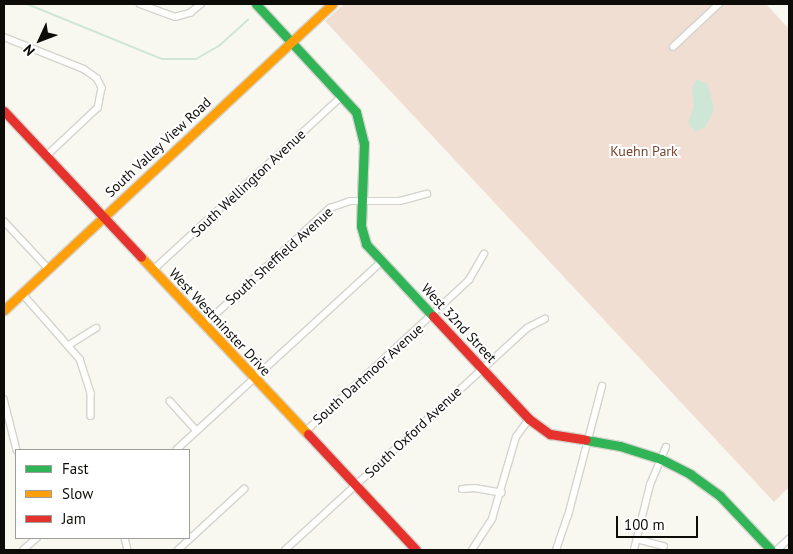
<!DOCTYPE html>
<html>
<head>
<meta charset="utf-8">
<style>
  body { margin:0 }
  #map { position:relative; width:793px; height:554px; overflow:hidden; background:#f8f8f0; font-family:"PT Sans",sans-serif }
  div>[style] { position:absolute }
  .green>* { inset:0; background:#f0ded3 }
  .water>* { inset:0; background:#cde6d5 }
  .stream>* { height:2px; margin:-1px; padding:0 1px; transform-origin:1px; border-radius:1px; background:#cde6d5 }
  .roads { filter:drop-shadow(1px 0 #d4d4ce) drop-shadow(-1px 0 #d4d4ce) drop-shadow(0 1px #d4d4ce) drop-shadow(0 -1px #d4d4ce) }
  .street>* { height:5.5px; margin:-2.75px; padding:0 2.75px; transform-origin:2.75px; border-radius:2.75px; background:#fefefd }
  .fast>* { height:9px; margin:-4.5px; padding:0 4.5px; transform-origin:4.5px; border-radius:4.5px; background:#30b455 }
  .slow>* { height:9px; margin:-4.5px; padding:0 4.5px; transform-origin:4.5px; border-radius:4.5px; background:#ff9f0a }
  .jam>* { height:9px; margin:-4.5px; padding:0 4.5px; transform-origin:4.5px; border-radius:4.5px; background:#e5322d }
  span { translate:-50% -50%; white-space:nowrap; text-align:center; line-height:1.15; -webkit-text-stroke:4px #fff; paint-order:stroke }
  .street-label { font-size:14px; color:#0d0c08 }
  .park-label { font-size:14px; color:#77452f }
  .frame { position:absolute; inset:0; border:5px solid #0d0c08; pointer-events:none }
  .legend { position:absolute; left:15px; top:449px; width:175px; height:90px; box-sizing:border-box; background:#fff; border:1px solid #9e9e9c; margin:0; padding:6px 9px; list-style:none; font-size:15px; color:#0d0c08 }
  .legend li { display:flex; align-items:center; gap:10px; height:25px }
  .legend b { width:25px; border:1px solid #9e9e9c }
  .north { position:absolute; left:15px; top:15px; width:50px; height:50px; -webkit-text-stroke:4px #fff; paint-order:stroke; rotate:227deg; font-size:14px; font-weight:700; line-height:20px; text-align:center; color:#0d0c08 }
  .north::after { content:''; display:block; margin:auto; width:18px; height:22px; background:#0d0c08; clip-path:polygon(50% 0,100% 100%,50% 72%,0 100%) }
  .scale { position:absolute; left:616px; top:516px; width:82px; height:22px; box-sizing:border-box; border:2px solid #0d0c08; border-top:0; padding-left:6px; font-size:15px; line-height:18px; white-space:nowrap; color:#0d0c08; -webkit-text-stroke:4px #fff; paint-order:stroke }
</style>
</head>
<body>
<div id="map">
  <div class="green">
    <i style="clip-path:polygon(344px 4px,766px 4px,789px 29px,789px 487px,774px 502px,325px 21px)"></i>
  </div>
  <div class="water">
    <i style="clip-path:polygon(697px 79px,708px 84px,714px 110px,705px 127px,695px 132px,688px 122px,694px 107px,692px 87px)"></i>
  </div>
  <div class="stream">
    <i style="left:27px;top:4px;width:146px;rotate:22.2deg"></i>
    <i style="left:162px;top:59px;width:34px"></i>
    <i style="left:196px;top:59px;width:28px;rotate:-30deg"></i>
    <i style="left:220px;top:45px;width:38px;rotate:-42deg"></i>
  </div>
  <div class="roads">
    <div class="street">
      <i style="left:140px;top:4px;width:37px;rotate:20deg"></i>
      <i style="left:175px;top:17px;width:16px;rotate:-15deg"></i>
      <i style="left:190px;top:13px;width:14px;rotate:-39deg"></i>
      <i style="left:4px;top:37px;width:86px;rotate:21.8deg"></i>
      <i style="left:84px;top:69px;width:16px;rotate:35deg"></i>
      <i style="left:97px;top:78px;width:11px;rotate:63deg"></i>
      <i style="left:102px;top:88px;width:20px;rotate:101deg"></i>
      <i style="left:98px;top:108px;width:70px;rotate:136.7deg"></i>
      <i style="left:673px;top:47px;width:63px;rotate:-43.1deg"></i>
      <i style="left:4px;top:221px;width:64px;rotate:46.9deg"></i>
      <i style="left:153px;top:270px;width:257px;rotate:-42.6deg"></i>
      <i style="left:22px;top:293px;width:88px;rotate:48.7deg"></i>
      <i style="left:80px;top:359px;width:36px;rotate:72deg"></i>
      <i style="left:91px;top:393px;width:23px;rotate:90deg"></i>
      <i style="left:204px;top:325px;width:172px;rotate:-42.9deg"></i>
      <i style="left:330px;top:208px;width:21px;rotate:-19deg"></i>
      <i style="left:350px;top:201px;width:50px"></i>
      <i style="left:400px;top:201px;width:28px;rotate:-15deg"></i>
      <i style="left:69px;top:345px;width:32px;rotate:-32deg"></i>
      <i style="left:4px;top:399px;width:53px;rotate:75.7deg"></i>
      <i style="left:170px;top:401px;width:40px;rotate:48deg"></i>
      <i style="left:305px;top:432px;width:224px;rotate:-42.8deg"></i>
      <i style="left:469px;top:280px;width:30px;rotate:-60deg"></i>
      <i style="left:176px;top:450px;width:280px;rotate:-42.5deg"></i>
      <i style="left:462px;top:489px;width:13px;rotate:-4deg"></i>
      <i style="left:475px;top:488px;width:27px;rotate:10deg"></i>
      <i style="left:125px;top:538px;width:12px;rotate:76deg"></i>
      <i style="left:637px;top:539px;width:28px;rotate:15deg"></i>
      <i style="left:23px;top:550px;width:18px;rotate:-41deg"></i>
      <i style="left:178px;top:550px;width:90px;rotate:-42.7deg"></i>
      <i style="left:285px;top:550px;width:328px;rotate:-42.5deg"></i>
      <i style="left:527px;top:328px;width:20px;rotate:-27deg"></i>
      <i style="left:472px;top:550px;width:37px;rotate:-57deg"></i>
      <i style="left:492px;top:519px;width:85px;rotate:-73.7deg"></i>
      <i style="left:516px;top:437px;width:22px;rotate:-54deg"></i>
      <i style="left:556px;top:550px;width:36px;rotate:-71deg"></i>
      <i style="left:568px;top:516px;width:134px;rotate:-75.3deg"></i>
      <i style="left:634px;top:550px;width:67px;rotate:-76.2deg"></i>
      <i style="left:650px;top:485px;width:41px;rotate:-67.2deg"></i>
      <i style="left:777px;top:550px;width:16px;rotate:-43deg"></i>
    </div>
    <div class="fast">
      <i style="left:256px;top:4px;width:147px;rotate:47.2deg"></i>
      <i style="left:356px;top:112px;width:32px;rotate:76deg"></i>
      <i style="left:364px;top:143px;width:83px;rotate:92.1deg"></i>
      <i style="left:361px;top:226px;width:19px;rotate:74deg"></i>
      <i style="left:366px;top:244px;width:98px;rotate:47.1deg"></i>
      <i style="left:586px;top:440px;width:35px;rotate:10deg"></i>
      <i style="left:620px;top:446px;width:43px;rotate:17.6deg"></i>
      <i style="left:661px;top:459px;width:33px;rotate:27deg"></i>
      <i style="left:690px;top:474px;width:37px;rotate:36deg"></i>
      <i style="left:720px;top:496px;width:74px;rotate:46.6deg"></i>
    </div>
    <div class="slow">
      <i style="left:141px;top:257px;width:243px;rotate:46.7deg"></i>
      <i style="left:4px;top:310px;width:449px;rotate:-43deg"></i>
    </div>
    <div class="jam">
      <i style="left:4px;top:111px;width:200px;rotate:46.8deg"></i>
      <i style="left:433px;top:316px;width:141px;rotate:47deg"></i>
      <i style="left:529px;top:419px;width:26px;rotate:36deg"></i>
      <i style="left:550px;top:434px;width:36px;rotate:9deg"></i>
      <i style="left:308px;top:434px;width:158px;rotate:47deg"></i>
    </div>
  </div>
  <div class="street-label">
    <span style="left:158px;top:147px;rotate:-43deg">South Valley View Road</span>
    <span style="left:248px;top:183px;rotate:-43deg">South Wellington Avenue</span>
    <span style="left:279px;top:256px;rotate:-42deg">South Sheffield Avenue</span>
    <span style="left:220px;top:322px;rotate:47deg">West Westminster Drive</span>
    <span style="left:459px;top:323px;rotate:47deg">West 32nd Street</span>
    <span style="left:368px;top:374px;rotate:-42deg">South Dartmoor Avenue</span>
    <span style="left:413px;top:432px;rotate:-43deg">South Oxford Avenue</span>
  </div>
  <div class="park-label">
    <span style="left:644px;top:151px">Kuehn Park</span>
  </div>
  <div class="frame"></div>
  <ul class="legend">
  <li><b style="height:6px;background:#30b455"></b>Fast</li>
  <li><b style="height:6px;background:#ff9f0a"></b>Slow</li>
  <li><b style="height:6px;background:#e5322d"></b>Jam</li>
  </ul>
  <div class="north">N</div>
  <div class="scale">100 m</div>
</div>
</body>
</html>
